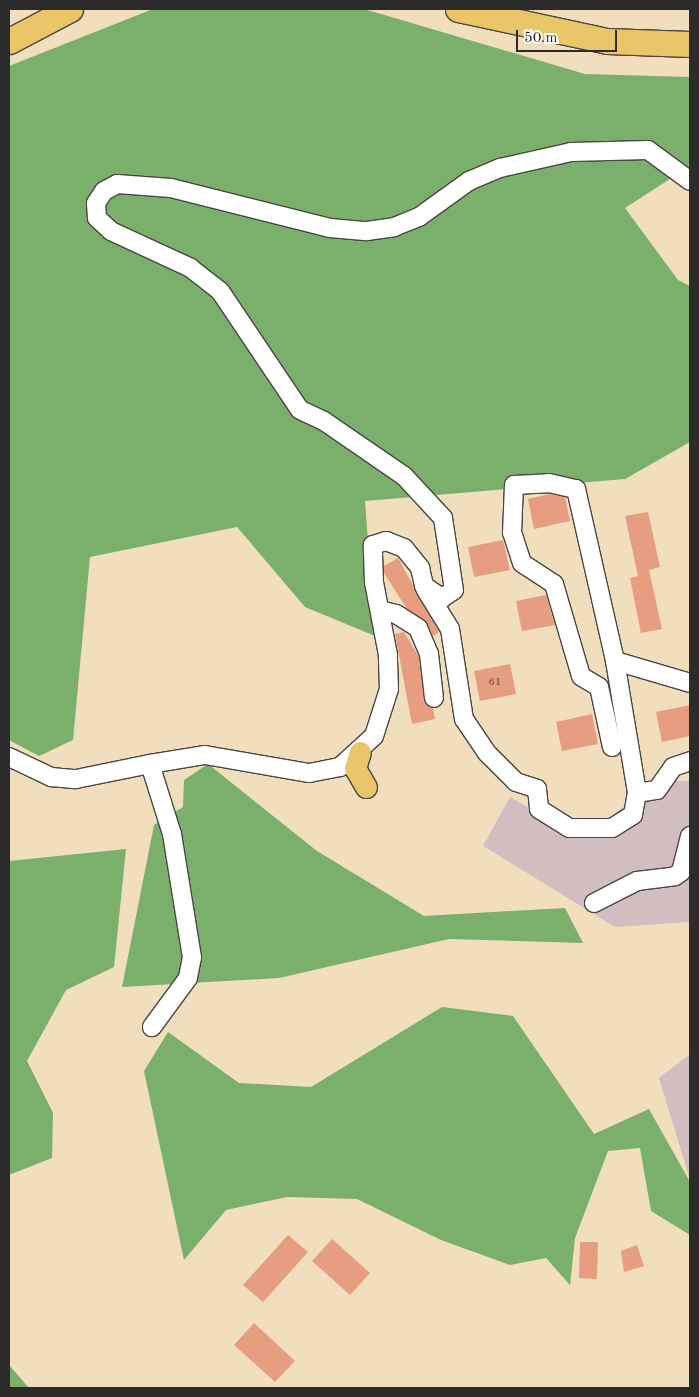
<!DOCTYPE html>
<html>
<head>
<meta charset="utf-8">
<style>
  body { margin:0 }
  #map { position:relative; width:699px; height:1397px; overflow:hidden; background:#f0debc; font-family:"Old Standard TT",serif }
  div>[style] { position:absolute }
  .industrial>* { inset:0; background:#d2bec1 }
  .forest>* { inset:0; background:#7ab06c }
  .building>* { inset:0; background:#e79d80 }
  .roads { filter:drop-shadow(1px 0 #494641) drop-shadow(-1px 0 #494641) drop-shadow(0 1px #494641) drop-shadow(0 -1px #494641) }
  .minor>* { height:18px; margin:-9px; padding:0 9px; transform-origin:9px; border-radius:9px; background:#fff }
  .major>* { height:21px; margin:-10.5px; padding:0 10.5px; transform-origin:10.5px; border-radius:10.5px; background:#eac669 }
  .highway>* { height:25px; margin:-12.5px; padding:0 12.5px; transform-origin:12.5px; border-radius:12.5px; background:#eac669 }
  span { translate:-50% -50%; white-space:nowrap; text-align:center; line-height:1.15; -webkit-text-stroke:4.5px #fdfcf7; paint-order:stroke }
  .number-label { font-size:11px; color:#5a4840 }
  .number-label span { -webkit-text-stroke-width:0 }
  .frame { position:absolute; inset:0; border:10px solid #2b2b2b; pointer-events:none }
  .scale { position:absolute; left:516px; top:30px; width:101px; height:22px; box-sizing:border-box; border:2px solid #2b2b2b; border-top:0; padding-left:6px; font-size:15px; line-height:18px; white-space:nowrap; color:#2b2b2b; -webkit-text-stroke:4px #fdfcf7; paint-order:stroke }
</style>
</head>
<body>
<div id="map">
  <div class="industrial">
    <i style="clip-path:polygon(657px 781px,690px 781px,690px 922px,615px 927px,483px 846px,510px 797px,583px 838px)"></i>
    <i style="clip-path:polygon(690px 1054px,690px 1180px,659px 1078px)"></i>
  </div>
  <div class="forest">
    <i style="clip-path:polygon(153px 9px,364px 9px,585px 74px,690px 77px,690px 166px,625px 208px,678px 280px,690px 286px,690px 442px,625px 479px,365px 501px,375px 636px,305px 607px,237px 527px,90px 557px,73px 740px,39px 756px,9px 740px,9px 66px)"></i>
    <i style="clip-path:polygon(208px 764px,317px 851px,424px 916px,565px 908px,583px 943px,449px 939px,279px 978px,122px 987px,154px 825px,183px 807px,184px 780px)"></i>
    <i style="clip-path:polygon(126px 849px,114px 967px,66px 990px,27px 1061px,53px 1113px,52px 1158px,9px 1175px,9px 861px)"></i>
    <i style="clip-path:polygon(442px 1007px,513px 1016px,594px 1134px,649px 1109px,690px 1182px,690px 1235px,651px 1211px,640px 1148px,608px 1151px,575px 1238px,570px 1285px,546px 1258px,510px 1265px,441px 1240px,357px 1199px,287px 1197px,226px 1210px,184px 1260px,144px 1071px,168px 1032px,239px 1083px,311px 1087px)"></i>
    <i style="clip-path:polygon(9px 1365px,29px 1388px,9px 1388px)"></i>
  </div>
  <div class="building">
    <i style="clip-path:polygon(550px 494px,565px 497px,570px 521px,534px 529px,528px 499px)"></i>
    <i style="clip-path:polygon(648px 512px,660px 567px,649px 570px,662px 629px,641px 633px,630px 578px,638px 576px,625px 516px)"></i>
    <i style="clip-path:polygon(503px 540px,510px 570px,474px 577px,468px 547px)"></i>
    <i style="clip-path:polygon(398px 558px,439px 632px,433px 636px,424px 619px,407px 609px,384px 573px,384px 566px)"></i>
    <i style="clip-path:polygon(546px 595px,555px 625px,522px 631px,516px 601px)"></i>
    <i style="clip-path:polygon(404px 632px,419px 657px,424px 700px,433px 708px,435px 719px,412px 724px,395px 634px)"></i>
    <i style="clip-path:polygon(510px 664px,516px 694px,480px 701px,474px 671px)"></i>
    <i style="clip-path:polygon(690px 705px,690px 736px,662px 742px,656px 712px)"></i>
    <i style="clip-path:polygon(592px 714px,598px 744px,562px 751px,556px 722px)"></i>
    <i style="clip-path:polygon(288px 1235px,308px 1252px,263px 1302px,243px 1285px)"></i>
    <i style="clip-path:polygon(332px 1239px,370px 1273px,350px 1295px,312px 1261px)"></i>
    <i style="clip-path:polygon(580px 1242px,598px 1242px,597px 1279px,579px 1278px)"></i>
    <i style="clip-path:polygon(637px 1245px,644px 1266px,624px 1272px,621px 1251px)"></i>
    <i style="clip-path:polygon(254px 1323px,295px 1361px,275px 1382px,234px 1345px)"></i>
  </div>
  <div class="roads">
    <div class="minor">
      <i style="left:426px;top:590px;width:46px;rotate:58.4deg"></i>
      <i style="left:450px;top:629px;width:91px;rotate:81.2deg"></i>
      <i style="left:464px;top:719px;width:41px;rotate:55.9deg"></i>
      <i style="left:487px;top:753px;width:41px;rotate:45deg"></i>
      <i style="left:516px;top:782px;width:22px;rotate:18deg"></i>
      <i style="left:537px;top:789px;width:20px;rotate:84deg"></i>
      <i style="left:539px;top:809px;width:36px;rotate:32deg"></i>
      <i style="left:570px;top:828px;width:42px"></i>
      <i style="left:612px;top:828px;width:25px;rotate:-32deg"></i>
      <i style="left:633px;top:815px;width:22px;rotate:-80deg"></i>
      <i style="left:380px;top:610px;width:16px;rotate:14deg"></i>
      <i style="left:396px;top:614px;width:26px;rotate:32deg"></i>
      <i style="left:418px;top:628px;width:28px;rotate:67deg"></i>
      <i style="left:429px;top:654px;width:44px;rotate:83.5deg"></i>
      <i style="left:615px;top:661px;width:134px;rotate:80.5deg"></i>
      <i style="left:637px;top:793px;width:20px;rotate:-9deg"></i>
      <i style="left:657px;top:790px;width:28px;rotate:-55deg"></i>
      <i style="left:673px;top:767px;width:18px;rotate:-19deg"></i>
      <i style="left:612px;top:747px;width:61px;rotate:-102.2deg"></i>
      <i style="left:599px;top:687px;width:21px;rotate:-149deg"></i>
      <i style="left:581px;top:676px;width:96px;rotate:-106.4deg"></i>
      <i style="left:554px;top:584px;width:38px;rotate:-147deg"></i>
      <i style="left:522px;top:563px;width:32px;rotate:-108deg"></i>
      <i style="left:512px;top:533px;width:48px;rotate:-87.6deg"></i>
      <i style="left:514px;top:485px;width:35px;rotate:-3deg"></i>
      <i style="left:549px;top:483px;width:28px;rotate:13deg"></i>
      <i style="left:576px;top:489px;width:176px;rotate:77.2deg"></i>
      <i style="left:615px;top:661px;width:78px;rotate:16.3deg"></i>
      <i style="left:9px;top:757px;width:47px;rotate:25.5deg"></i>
      <i style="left:51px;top:777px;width:25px;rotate:5deg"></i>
      <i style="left:76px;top:779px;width:76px;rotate:-11.5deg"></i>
      <i style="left:150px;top:764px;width:73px;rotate:72.6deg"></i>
      <i style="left:172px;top:834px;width:125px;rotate:80.8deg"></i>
      <i style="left:192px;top:957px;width:21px;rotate:101deg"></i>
      <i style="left:188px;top:978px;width:61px;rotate:126.3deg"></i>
      <i style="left:150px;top:764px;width:56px;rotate:-9.3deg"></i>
      <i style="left:205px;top:755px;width:106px;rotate:9.8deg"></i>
      <i style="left:309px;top:773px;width:32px;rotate:-11deg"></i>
      <i style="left:340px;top:767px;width:46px;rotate:-42.4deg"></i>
      <i style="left:374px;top:736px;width:49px;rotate:-72.3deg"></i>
      <i style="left:389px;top:689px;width:34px;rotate:-92deg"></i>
      <i style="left:388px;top:655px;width:74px;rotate:-100.9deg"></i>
      <i style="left:374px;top:582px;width:37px;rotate:-92deg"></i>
      <i style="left:373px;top:545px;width:14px;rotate:-17deg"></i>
      <i style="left:386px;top:541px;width:19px;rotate:21deg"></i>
      <i style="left:404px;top:548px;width:26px;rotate:51deg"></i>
      <i style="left:420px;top:568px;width:18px;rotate:77deg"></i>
      <i style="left:424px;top:586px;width:22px;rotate:34deg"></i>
      <i style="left:442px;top:598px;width:14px;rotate:-34deg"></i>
      <i style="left:454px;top:590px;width:73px;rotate:-98.7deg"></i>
      <i style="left:443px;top:518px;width:57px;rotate:-132.9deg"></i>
      <i style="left:404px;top:476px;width:97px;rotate:-145.5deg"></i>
      <i style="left:324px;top:421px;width:26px;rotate:-155deg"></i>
      <i style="left:300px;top:410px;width:143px;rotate:-123.9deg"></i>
      <i style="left:220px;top:291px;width:37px;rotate:-142deg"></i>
      <i style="left:191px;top:268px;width:88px;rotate:-155.2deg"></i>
      <i style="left:111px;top:231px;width:19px;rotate:-137deg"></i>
      <i style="left:97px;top:218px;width:15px;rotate:-94deg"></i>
      <i style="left:96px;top:203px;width:14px;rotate:-56deg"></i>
      <i style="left:104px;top:191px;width:15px;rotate:-28deg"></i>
      <i style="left:117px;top:184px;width:54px;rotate:4.2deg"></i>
      <i style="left:171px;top:188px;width:164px;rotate:14.1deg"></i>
      <i style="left:330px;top:228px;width:37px;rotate:5deg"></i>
      <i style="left:367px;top:231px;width:27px;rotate:-8deg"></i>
      <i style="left:394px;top:227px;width:27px;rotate:-22deg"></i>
      <i style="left:419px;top:217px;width:62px;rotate:-35.8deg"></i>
      <i style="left:469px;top:181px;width:34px;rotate:-23deg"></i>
      <i style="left:500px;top:168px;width:73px;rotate:-12.7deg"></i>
      <i style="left:571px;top:152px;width:77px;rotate:-1.5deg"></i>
      <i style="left:648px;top:150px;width:52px;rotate:36.4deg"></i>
      <i style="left:594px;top:903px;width:48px;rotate:-27.1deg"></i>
      <i style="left:637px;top:881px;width:38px;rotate:-7deg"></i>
      <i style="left:675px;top:876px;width:7px;rotate:-34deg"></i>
      <i style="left:681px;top:872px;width:37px;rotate:-76deg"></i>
    </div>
    <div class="major">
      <i style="left:360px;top:752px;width:17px;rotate:107deg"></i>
      <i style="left:355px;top:768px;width:22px;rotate:60deg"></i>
    </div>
    <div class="highway">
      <i style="left:458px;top:9px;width:152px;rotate:12.1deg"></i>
      <i style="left:607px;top:41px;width:83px;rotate:2.1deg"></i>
      <i style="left:9px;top:41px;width:69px;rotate:-27.7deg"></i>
    </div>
  </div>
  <div class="number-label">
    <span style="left:495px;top:683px">61</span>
  </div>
  <div class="frame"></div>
  <div class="scale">50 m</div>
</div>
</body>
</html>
